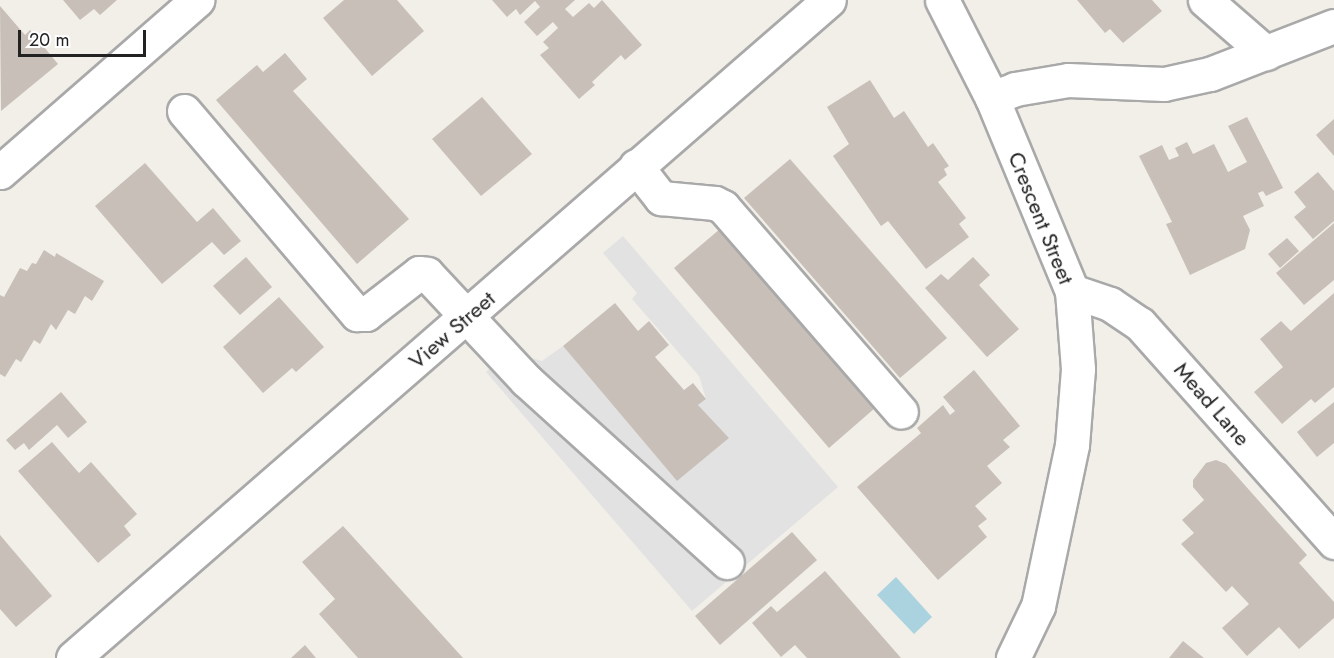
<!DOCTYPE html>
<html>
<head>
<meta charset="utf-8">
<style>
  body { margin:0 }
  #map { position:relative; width:1334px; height:658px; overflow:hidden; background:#f2efe9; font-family:Jost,sans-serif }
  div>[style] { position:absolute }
  .parking>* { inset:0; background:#e2e2e2 }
  .water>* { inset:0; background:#aad3df }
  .building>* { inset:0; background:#c7bfb8 }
  .roads { filter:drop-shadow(2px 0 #a9a9a9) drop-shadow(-2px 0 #a9a9a9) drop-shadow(0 2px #a9a9a9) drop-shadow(0 -2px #a9a9a9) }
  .minor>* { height:33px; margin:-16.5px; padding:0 16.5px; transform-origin:16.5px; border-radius:16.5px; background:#fff }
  span { translate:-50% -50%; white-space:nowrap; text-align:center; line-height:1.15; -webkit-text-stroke:4.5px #fff; paint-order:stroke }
  .street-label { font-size:22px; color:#222 }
  .scale { position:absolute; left:18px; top:30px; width:128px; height:27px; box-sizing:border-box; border:3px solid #222; border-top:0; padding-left:8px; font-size:18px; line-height:21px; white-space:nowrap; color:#222; -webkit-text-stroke:4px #fff; paint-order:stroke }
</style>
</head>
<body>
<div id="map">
  <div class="parking">
    <i style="clip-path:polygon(623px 236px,838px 487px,692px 611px,486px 372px,510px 352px,542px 361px,563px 346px,677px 481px,729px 438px,698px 405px,706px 399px,699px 376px,632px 299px,637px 293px,603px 253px)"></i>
  </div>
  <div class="water">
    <i style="clip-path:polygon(896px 577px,932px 617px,914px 634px,877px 595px)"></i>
  </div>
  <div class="building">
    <i style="clip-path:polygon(63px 0,117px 0,100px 15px,94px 9px,80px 20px)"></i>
    <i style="clip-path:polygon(344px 0,397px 0,424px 31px,372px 76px,323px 18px)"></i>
    <i style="clip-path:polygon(492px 0,575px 0,565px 9px,573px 17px,589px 3px,594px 8px,602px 0,642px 45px,625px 60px,621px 55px,592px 82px,595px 85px,579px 99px,540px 55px,549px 48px,543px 42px,558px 28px,553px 22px,537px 36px,524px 22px,540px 7px,535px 1px,520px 15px,516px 9px,507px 17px)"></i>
    <i style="clip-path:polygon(1077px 0,1152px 0,1162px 11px,1123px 43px,1110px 29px,1105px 33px)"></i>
    <i style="clip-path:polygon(0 6px,25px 35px,30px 30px,58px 64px,1px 111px)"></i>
    <i style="clip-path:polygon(285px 53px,307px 79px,293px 91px,409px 219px,357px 264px,216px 100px,257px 65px,263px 72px)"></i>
    <i style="clip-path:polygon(870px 80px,894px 118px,904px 111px,928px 147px,933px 143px,949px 166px,944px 169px,947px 175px,938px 182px,966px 218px,959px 224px,969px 237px,926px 269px,888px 221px,881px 226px,833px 156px,849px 144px,827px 107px)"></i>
    <i style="clip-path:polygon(482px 97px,532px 154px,481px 196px,432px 139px)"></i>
    <i style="clip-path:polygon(1247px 117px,1283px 188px,1266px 196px,1263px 191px,1258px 193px,1264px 206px,1243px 216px,1250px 230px,1245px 249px,1190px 275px,1166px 224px,1172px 222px,1139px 156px,1162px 145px,1169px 160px,1179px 156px,1175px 148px,1187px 142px,1193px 154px,1214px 144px,1228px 172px,1247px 162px,1228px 126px)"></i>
    <i style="clip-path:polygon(1334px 119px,1334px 156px,1316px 135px)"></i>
    <i style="clip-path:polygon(790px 159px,947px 338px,900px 378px,744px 198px)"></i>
    <i style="clip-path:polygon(145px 163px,197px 222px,213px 208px,241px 241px,224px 255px,212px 242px,162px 284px,95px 206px)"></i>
    <i style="clip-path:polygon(1318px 172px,1334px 191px,1334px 221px,1313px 239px,1294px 217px,1306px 207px,1294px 192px)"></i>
    <i style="clip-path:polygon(1334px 223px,1334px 280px,1304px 305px,1276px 273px)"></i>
    <i style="clip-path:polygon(720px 229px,875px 408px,829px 448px,674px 268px)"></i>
    <i style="clip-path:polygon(1287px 238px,1299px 251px,1280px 268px,1268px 254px)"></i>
    <i style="clip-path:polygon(44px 250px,55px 257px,56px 253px,104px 281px,92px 301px,85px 296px,75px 314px,68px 310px,56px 330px,51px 324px,40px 344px,34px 340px,21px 362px,16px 359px,5px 377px,0 374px,0 295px,4px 297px,20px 268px,27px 271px,32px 263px,36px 264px)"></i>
    <i style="clip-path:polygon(246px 257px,272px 287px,240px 315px,213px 286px)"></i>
    <i style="clip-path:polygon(973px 257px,990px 275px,979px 285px,1019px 329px,987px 357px,925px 288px,941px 274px,948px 280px)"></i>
    <i style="clip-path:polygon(1334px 293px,1334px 387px,1315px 403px,1311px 399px,1282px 424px,1254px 392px,1283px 367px,1260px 339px,1281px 321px,1291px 331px)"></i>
    <i style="clip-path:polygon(279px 297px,324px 347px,296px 372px,292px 368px,263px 393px,223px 347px)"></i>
    <i style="clip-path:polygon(615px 303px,638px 331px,649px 321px,669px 345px,655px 357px,684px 390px,693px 383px,706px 399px,698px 405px,729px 438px,677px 481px,563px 346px)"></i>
    <i style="clip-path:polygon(974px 370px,1020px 426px,1003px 440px,1010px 447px,987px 466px,1002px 483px,975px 506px,987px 519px,978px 526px,987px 537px,938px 580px,857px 487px,921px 433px,917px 428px,943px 405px,950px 415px,955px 411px,943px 397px)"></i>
    <i style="clip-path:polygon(61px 392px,87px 422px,68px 438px,57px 425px,29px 450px,24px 443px,15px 450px,6px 440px)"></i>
    <i style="clip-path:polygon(1334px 402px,1334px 443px,1317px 457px,1297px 432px)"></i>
    <i style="clip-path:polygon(52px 442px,79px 473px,91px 462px,137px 514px,124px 526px,131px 535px,98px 563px,18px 471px)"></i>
    <i style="clip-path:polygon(1216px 460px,1226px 464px,1307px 555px,1299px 563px,1334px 602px,1334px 618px,1299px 649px,1279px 627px,1247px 656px,1222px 628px,1249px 604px,1232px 586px,1226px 592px,1181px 544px,1194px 533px,1182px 520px,1204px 500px,1193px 487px,1193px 480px,1206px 463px)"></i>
    <i style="clip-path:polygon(343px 526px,463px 658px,358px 658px,319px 614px,335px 599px,302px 562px)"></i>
    <i style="clip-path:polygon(792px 532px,817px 560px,720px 645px,695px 616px)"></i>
    <i style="clip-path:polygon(0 535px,52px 596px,16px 627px,0 609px)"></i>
    <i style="clip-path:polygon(825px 571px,901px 658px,807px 658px,795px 645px,781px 657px,752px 623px,771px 606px,777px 612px)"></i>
    <i style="clip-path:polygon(1183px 641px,1204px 658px,1169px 658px)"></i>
    <i style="clip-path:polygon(305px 645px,316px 658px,291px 658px)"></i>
  </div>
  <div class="roads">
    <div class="minor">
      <i style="left:942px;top:0;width:110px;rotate:63deg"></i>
      <i style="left:992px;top:98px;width:209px;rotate:67.5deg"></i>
      <i style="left:1072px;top:291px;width:78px;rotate:85.6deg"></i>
      <i style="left:1078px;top:369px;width:76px;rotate:94.5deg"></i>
      <i style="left:1072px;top:445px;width:165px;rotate:101.9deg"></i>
      <i style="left:1038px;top:606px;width:58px;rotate:115.7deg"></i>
      <i style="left:1205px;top:0;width:81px;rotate:41deg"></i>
      <i style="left:992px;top:98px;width:25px;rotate:-21deg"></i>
      <i style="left:1015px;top:89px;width:54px;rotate:-9.6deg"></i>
      <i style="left:1068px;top:80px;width:96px;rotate:2.4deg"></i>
      <i style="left:1164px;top:84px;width:47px;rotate:-12.3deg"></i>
      <i style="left:1210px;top:74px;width:133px;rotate:-21.2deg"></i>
      <i style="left:184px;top:111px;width:267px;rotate:49.6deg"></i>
      <i style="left:357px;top:314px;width:9px"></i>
      <i style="left:366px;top:314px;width:67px;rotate:-37.7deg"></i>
      <i style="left:419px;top:273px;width:8px;rotate:7deg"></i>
      <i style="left:427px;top:274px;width:145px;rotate:47deg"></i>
      <i style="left:526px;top:380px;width:271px;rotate:42.2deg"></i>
      <i style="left:636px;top:166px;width:41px;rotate:52deg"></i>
      <i style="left:661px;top:198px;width:54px;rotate:5.3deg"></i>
      <i style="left:715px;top:203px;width:9px;rotate:27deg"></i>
      <i style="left:723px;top:207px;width:271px;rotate:49deg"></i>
      <i style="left:0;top:172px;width:262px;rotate:-41.1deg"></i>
      <i style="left:1072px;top:291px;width:40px;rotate:18.9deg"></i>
      <i style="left:1110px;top:304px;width:36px;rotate:34deg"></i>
      <i style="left:1140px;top:324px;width:292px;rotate:48.3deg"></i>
      <i style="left:73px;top:658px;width:1002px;rotate:-41.04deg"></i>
    </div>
  </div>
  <div class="street-label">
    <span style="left:1041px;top:218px;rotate:68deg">Crescent Street</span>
    <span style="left:452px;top:330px;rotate:-41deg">View Street</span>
    <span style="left:1212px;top:404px;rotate:49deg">Mead Lane</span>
  </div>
  <div class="scale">20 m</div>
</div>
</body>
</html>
